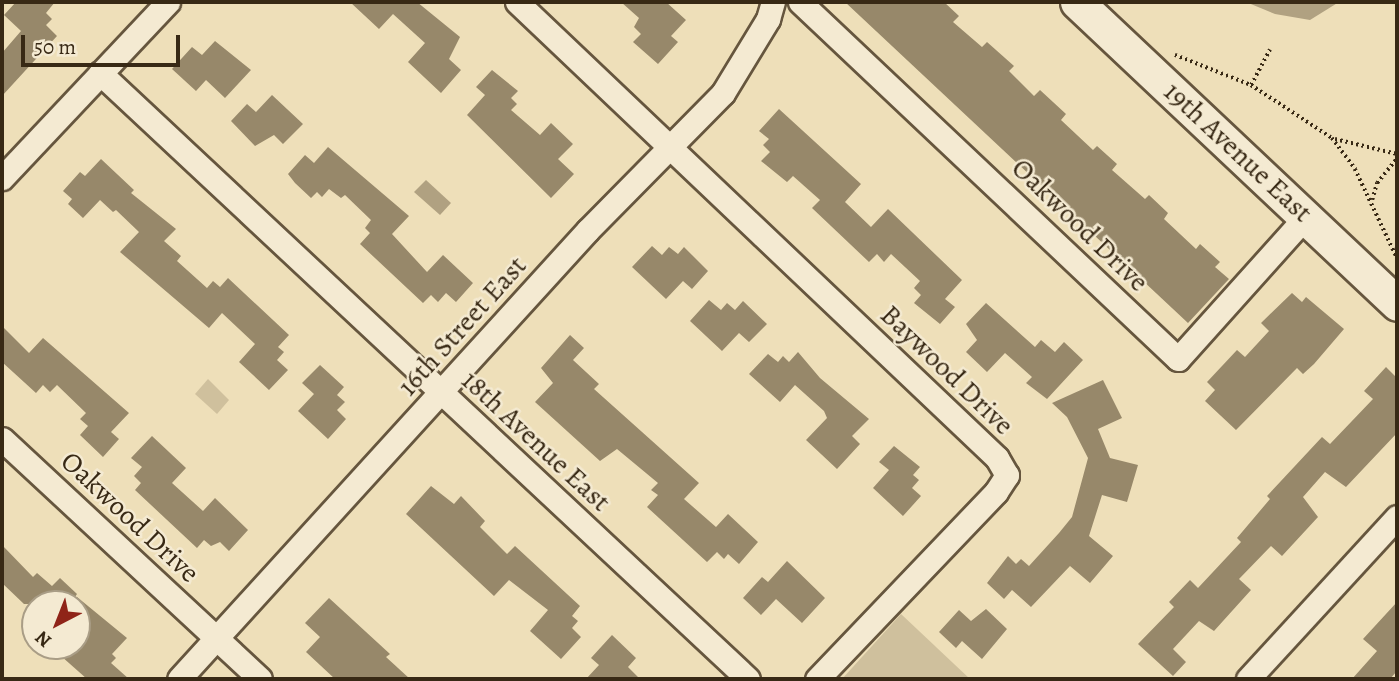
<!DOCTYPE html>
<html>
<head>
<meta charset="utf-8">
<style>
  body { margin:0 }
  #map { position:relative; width:1399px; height:681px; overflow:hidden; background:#eedfb9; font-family:Alegreya,serif }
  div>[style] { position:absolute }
  .green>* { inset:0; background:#cfc09d }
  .water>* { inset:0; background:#b0a181 }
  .building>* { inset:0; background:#97886a }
  .path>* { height:3.5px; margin-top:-1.75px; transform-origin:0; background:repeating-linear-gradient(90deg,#382915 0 2px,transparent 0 5.5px) }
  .roads { filter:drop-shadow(2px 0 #66563e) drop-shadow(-2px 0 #66563e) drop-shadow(0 2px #66563e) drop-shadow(0 -2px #66563e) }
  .street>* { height:23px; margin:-11.5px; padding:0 11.5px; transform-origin:11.5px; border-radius:11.5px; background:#f4ead2 }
  .secondary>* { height:33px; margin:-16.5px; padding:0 16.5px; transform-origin:16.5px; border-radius:16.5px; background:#f4ead2 }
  span { translate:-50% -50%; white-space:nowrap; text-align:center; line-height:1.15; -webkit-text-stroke:5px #f4ead2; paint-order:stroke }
  .street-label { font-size:28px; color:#382915 }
  .frame { position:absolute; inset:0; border:4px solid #382915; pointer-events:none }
  .north { position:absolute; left:21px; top:590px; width:70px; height:70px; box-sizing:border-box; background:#f4ead2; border:2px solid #a99d86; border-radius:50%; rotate:222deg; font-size:19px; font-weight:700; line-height:28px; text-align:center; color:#382915 }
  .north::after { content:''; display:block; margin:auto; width:24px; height:32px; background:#8f2418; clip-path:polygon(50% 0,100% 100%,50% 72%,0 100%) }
  .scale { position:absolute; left:21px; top:35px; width:159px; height:32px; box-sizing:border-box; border:4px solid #382915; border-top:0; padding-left:9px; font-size:21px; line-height:24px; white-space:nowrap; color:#382915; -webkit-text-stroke:5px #f4ead2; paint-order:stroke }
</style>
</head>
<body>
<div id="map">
  <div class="green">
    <i style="clip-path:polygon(208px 379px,229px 400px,217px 414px,195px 394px)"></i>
    <i style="clip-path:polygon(901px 614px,970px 679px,842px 679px)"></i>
  </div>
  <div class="water">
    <i style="clip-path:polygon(1246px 2px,1339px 2px,1310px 20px,1275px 14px)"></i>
    <i style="clip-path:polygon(426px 180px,451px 203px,440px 215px,414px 192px)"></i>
  </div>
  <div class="building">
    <i style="clip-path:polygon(16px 2px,55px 2px,46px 13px,52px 19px,46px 25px,57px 36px,2px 96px,2px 53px,21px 31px,4px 15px)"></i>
    <i style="clip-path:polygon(350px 2px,417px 2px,460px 37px,449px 59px,461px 70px,441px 93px,408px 62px,425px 43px,393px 14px,379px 29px)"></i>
    <i style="clip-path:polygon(621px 2px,666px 2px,686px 20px,671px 36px,678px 42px,658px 64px,633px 42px,641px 34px,634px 27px,639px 18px)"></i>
    <i style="clip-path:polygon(845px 2px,944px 2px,959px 16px,953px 22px,982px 47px,987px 42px,1014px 66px,1009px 71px,1034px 96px,1040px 90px,1066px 114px,1061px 120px,1093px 150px,1097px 146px,1117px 164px,1112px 170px,1145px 199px,1149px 195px,1168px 213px,1164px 219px,1196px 249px,1200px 244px,1220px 262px,1215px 267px,1229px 279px,1188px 323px)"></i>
    <i style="clip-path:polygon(215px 41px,251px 70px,225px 98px,206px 80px,196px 91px,172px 69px,192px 47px,202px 55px)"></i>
    <i style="clip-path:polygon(492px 70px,518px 91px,511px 98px,517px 104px,511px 110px,540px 135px,551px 123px,573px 144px,558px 159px,574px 174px,551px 198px,467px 115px,485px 95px,476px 87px)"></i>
    <i style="clip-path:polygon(272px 95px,303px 124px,283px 144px,274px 135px,255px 146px,231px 121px,247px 104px,256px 112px)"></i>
    <i style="clip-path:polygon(779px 109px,861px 184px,845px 202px,871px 227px,888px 209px,962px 280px,945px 299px,955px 307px,940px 324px,914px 303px,921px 295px,914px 288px,920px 281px,891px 254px,884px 262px,877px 254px,869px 262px,812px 208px,820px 200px,793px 176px,787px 182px,761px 161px,770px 152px,763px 145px,769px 139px,759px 131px)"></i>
    <i style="clip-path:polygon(328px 147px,409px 216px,392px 234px,427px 272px,443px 255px,473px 283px,456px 302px,446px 293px,438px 302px,431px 295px,423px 303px,360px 244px,370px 233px,365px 228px,371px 220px,345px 195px,341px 198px,329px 189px,322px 197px,317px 192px,311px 198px,295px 183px,288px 174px,305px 155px,314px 163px)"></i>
    <i style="clip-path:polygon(101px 159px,134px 190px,131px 193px,176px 229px,164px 241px,181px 256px,177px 261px,207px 288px,213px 281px,220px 287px,228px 278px,289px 335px,278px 347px,284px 352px,277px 360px,288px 370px,269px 390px,239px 362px,255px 344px,222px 313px,209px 328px,120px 252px,139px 232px,116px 210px,113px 212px,100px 200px,83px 218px,68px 204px,72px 199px,63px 191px,80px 172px,85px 176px)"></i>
    <i style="clip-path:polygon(652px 246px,662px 255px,669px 247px,678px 254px,684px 247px,708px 271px,692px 289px,683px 281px,666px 299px,632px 267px)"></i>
    <i style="clip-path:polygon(1292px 293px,1302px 302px,1306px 297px,1344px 329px,1314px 364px,1303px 374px,1297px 368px,1236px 430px,1205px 401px,1215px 390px,1207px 382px,1237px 350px,1245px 357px,1269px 331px,1261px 323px)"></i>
    <i style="clip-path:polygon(709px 300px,721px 310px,727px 303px,735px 310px,743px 301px,767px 324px,749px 342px,739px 333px,722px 351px,690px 321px)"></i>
    <i style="clip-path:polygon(986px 303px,1035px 347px,1041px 340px,1055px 352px,1064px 342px,1083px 360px,1047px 399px,1026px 383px,1032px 377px,1005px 353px,987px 372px,966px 352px,977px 340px,966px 324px)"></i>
    <i style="clip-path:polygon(2px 326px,29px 353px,43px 338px,129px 413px,111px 432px,119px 439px,103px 457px,80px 435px,88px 426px,80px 419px,86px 413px,57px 385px,50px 392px,43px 385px,36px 393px,2px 362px)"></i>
    <i style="clip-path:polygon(570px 335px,584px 348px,573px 360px,599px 384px,594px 389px,699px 483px,684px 499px,716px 527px,728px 514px,758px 542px,739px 564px,728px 554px,724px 559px,717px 552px,707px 562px,647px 507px,658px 495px,651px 490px,658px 483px,617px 449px,600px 461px,535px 402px,553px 383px,541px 368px)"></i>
    <i style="clip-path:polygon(798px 352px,820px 378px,869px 419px,852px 436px,860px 444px,837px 469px,806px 440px,827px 418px,824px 411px,795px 385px,780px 402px,749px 374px,768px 354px,778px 362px,783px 356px,789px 362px)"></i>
    <i style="clip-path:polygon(320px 365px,344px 387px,337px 395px,345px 402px,337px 410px,346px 419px,328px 439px,298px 411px,314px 394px,302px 383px)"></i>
    <i style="clip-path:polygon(1386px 367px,1397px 378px,1397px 433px,1346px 487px,1325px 472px,1303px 497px,1318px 517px,1282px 556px,1271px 546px,1239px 579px,1251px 590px,1214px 631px,1199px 621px,1173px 649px,1186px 662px,1173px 676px,1138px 644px,1174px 607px,1169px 602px,1190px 580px,1198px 588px,1241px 542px,1237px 538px,1270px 499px,1267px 496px,1322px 437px,1330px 444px,1373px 399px,1364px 391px)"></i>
    <i style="clip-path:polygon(1103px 380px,1122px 418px,1098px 429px,1110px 458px,1138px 465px,1127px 502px,1102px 495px,1089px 536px,1113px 556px,1090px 583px,1070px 566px,1031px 607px,1012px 590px,1004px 599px,987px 583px,1008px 556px,1016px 564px,1021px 559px,1029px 566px,1059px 533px,1072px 517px,1088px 458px,1067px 417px,1052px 403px)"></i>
    <i style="clip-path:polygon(152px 436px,186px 468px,172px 483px,203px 511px,215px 498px,248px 530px,229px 551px,220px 542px,211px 546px,204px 540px,197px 548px,135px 490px,141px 483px,134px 476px,142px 467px,131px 458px)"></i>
    <i style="clip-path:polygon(894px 446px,920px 467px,913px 475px,919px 480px,912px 488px,921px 496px,903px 516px,873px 488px,889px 470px,879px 462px)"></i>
    <i style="clip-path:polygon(431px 486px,454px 504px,461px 496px,485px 521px,480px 527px,507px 554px,515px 546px,580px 606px,572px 616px,578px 621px,572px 628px,581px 637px,561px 659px,530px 631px,548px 610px,509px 580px,494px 596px,406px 514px)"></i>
    <i style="clip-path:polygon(2px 545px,33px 577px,37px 573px,52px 586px,60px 578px,77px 594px,70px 604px,24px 604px,2px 583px)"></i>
    <i style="clip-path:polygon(787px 561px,825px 598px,802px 623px,776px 599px,761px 615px,743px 598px,762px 577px,768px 582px)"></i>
    <i style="clip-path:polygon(77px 597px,127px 638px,112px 654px,116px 658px,111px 663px,129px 679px,87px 679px,61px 656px,77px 646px)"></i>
    <i style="clip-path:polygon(329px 598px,390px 654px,386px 657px,410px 679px,335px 679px,306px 652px,320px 637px,305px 623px)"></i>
    <i style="clip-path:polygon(1397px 602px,1397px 671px,1390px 679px,1352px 679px,1377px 651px,1363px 639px)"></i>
    <i style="clip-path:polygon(986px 609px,1007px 629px,982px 659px,962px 641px,956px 648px,939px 632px,959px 610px,971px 621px)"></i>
    <i style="clip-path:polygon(612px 635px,636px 658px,628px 667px,640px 679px,586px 679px,599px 665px,591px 658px)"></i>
  </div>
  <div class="path">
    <i style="left:1175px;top:55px;width:82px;rotate:21.5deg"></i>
    <i style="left:1251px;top:85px;width:97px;rotate:33.2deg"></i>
    <i style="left:1332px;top:138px;width:39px;rotate:53deg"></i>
    <i style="left:1355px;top:169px;width:98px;rotate:64.7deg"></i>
    <i style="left:1251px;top:85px;width:40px;rotate:-62deg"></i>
    <i style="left:1335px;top:139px;width:64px;rotate:13.6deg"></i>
    <i style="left:1372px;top:200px;width:18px;rotate:-74deg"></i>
    <i style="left:1377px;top:183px;width:32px;rotate:-51deg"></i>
  </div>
  <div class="roads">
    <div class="street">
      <i style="left:517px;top:2px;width:662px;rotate:43.53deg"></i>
      <i style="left:997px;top:458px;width:20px;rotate:60deg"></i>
      <i style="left:1007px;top:475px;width:20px;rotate:123deg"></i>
      <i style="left:996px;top:492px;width:259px;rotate:133.7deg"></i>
      <i style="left:800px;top:2px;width:520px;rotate:43.36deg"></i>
      <i style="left:1178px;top:359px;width:193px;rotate:-48.1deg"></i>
      <i style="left:100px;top:73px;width:887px;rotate:43.08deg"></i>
      <i style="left:2px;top:178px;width:242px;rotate:-46.7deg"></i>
      <i style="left:2px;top:439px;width:352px;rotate:42.9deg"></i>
      <i style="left:179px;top:679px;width:607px;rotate:-47.67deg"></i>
      <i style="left:588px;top:230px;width:192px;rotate:-45.4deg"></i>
      <i style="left:723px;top:93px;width:87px;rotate:-58.7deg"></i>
      <i style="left:768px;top:19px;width:18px;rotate:-74deg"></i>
      <i style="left:1248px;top:679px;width:220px;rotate:-47.4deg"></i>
    </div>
    <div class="secondary">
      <i style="left:1077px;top:2px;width:440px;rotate:43.3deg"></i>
    </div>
  </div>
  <div class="street-label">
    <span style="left:1238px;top:152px;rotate:43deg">19th Avenue East</span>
    <span style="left:1080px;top:225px;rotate:44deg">Oakwood Drive</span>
    <span style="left:462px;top:326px;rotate:-48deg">16th Street East</span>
    <span style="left:947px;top:370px;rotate:44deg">Baywood Drive</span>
    <span style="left:536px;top:441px;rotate:43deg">18th Avenue East</span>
    <span style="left:130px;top:517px;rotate:43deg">Oakwood Drive</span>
  </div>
  <div class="frame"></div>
  <div class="north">N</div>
  <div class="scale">50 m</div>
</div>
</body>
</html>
